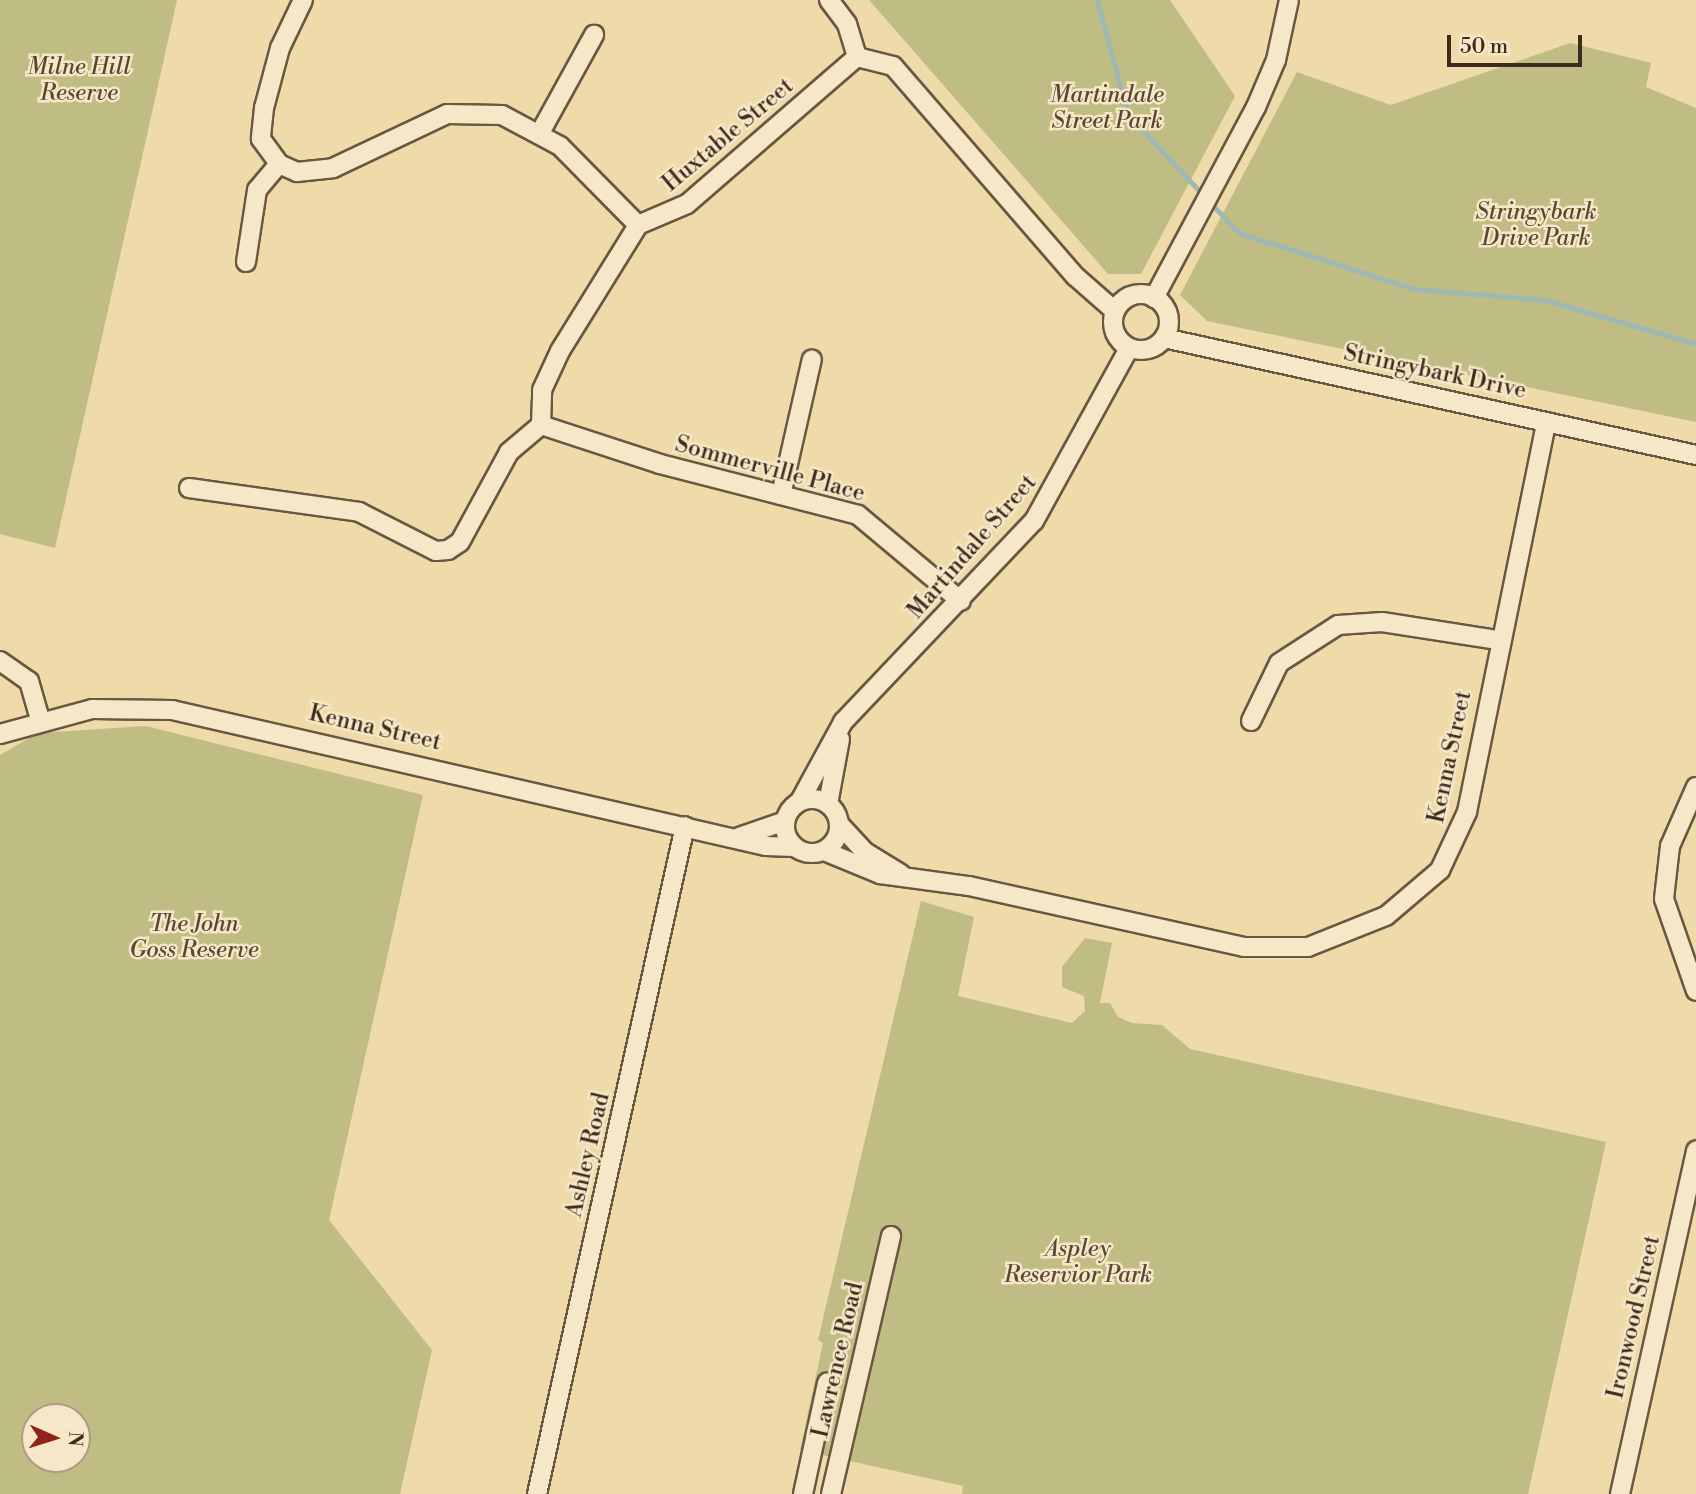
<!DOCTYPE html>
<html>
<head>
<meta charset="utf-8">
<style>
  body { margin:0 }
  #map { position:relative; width:1696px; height:1494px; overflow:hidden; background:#efdaa9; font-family:"Libre Bodoni",serif }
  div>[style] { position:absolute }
  .green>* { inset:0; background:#c0bd84 }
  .stream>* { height:5px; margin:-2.5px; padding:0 2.5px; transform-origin:2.5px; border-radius:2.5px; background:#9fb8b4 }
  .roads { filter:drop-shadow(2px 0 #6a5741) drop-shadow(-2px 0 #6a5741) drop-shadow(0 2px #6a5741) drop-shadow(0 -2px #6a5741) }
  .minor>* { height:18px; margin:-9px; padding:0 9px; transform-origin:9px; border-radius:9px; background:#f5e7c7 }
  .minor>.ring { margin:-9px; padding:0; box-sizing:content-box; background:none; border:18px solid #f5e7c7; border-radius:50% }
  span { translate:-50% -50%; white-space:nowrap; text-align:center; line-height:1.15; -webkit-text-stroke:5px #f5e7c7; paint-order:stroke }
  .park-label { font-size:23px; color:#584832; font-style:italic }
  .street-label { font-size:23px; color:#3e2b1e }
  .north { position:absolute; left:21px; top:1403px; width:70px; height:70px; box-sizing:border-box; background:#f5e7c7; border:2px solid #ac9c83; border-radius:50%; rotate:93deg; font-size:19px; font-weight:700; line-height:28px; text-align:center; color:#3e2b1e }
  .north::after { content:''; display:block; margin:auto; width:24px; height:32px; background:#8f2418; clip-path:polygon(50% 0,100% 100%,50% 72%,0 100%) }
  .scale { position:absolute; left:1447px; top:35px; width:135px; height:32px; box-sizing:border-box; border:4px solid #3e2b1e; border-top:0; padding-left:9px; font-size:21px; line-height:24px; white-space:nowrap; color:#3e2b1e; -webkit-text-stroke:5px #f5e7c7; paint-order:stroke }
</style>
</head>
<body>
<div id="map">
  <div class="green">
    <i style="clip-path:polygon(0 0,177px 0,55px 548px,0 534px)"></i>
    <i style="clip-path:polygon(869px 0,1170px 0,1235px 96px,1141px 274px,1108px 274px)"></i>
    <i style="clip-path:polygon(1570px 43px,1651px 63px,1646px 87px,1696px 108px,1696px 422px,1207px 321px,1180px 295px,1297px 72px,1391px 105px)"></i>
    <i style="clip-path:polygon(evenodd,146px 726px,423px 795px,329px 1220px,432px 1350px,400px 1494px,0 1494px,0 755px,38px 733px,146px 726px,35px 1417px,77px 1417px,77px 1459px,35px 1459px,35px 1417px)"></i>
    <i style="clip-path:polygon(921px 901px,974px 917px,958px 996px,1072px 1023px,1085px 1011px,1084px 996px,1062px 987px,1062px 967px,1085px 938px,1112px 943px,1100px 1003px,1110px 1003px,1118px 1017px,1132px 1023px,1162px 1025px,1190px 1049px,1606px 1142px,1528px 1494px,962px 1494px,963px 1486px,800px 1450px,823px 1343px,818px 1340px)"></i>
  </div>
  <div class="stream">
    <i style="left:1097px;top:0;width:119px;rotate:74.9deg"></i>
    <i style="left:1128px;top:115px;width:162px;rotate:46.8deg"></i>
    <i style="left:1239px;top:233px;width:184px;rotate:17.7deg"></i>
    <i style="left:1414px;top:289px;width:131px;rotate:4.8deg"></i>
    <i style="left:1545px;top:300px;width:157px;rotate:16.2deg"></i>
  </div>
  <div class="roads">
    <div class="minor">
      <i style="left:303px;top:0;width:53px;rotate:115.6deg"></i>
      <i style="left:280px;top:48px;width:62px;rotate:104.9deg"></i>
      <i style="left:264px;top:108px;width:31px;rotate:96deg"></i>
      <i style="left:261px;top:139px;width:31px;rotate:54deg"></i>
      <i style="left:279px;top:164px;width:20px;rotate:24deg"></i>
      <i style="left:297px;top:172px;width:36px;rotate:-6deg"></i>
      <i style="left:333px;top:168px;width:126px;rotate:-25.3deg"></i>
      <i style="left:447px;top:114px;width:55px;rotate:1deg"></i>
      <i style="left:502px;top:115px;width:66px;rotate:28.1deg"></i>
      <i style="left:560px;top:146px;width:111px;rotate:45.4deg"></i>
      <i style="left:829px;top:0;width:30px;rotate:53deg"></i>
      <i style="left:847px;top:24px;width:34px;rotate:73deg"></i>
      <i style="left:857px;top:57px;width:37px;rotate:14deg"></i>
      <i style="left:893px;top:66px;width:278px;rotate:49.1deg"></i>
      <i style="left:1075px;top:276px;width:53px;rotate:41.2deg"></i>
      <i style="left:541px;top:131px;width:110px;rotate:-61.1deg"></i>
      <i style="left:246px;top:262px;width:73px;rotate:-81.3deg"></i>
      <i style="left:257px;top:190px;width:34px;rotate:-50deg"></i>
      <i class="ring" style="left:1113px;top:294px;width:38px;height:38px"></i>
      <i style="left:1154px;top:298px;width:217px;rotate:-61.9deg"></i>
      <i style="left:1256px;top:107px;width:51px;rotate:-66.9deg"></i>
      <i style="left:1276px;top:60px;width:61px;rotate:-77.8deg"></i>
      <i style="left:1164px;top:338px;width:545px;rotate:12.4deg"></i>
      <i style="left:541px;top:425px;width:35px;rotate:-88deg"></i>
      <i style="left:542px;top:390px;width:43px;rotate:-65.2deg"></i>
      <i style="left:560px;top:351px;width:148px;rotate:-58.2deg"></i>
      <i style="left:638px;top:225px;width:53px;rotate:-23.2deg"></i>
      <i style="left:687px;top:204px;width:225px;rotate:-40.9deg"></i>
      <i style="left:541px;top:425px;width:125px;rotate:18.1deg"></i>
      <i style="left:660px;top:464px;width:204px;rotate:14.4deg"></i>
      <i style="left:858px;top:515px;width:134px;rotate:39.9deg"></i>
      <i style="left:189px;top:488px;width:172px;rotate:8deg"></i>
      <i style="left:359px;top:512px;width:86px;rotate:26.9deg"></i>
      <i style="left:436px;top:551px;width:12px;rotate:-5deg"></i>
      <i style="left:448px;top:550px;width:14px;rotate:-34deg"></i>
      <i style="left:460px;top:542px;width:102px;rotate:-61.4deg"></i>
      <i style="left:509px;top:452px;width:42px;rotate:-40.2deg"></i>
      <i style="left:781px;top:495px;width:139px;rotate:-77.2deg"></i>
      <i style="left:0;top:661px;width:35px;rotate:35deg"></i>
      <i style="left:29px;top:681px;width:40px;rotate:74deg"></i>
      <i style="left:1251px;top:721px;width:64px;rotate:-64.2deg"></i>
      <i style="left:1279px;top:663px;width:70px;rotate:-32.8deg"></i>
      <i style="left:1338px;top:625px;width:44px;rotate:-3.9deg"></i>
      <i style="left:1382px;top:622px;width:116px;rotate:8.9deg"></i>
      <i style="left:0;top:734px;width:95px;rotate:-15.2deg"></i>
      <i style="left:92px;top:709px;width:80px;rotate:0.7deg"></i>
      <i style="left:172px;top:710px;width:609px;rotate:12.9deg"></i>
      <i style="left:766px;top:846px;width:28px;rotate:2deg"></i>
      <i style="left:1696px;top:787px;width:64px;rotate:113.8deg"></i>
      <i style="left:1670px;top:846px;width:53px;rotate:96.5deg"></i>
      <i style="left:1664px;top:899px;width:97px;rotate:70.8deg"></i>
      <i class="ring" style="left:785px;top:799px;width:36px;height:36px"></i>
      <i style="left:800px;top:801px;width:90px;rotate:-61.4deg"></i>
      <i style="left:843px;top:722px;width:277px;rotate:-46.5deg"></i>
      <i style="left:1034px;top:521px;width:197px;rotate:-61.2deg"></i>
      <i style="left:828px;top:804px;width:66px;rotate:-79.5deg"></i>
      <i style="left:839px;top:824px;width:38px;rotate:47deg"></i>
      <i style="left:865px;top:852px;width:42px;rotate:31.4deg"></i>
      <i style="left:739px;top:837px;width:49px;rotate:-19.2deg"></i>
      <i style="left:824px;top:851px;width:61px;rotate:22.3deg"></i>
      <i style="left:880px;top:874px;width:90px;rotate:7.7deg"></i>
      <i style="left:969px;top:886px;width:282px;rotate:12.5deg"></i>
      <i style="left:1244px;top:947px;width:64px"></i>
      <i style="left:1308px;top:947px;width:84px;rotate:-21.7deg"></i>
      <i style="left:1386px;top:916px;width:71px;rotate:-40.4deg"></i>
      <i style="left:1440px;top:870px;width:64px;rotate:-65deg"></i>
      <i style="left:1467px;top:812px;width:398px;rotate:-78.5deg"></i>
      <i style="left:537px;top:1494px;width:684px;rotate:-77.51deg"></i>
      <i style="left:803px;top:1494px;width:114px;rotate:-77.8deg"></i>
      <i style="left:831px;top:1494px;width:265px;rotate:-76.9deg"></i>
      <i style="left:1620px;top:1494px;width:352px;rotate:-77.5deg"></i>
    </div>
  </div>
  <div class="park-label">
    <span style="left:79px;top:80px">Milne Hill<br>Reserve</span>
    <span style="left:1107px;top:108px">Martindale<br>Street Park</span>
    <span style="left:1536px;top:225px">Stringybark<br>Drive Park</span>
    <span style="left:194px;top:937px">The John<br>Goss Reserve</span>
    <span style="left:1078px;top:1262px">Aspley<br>Reservior Park</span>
  </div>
  <div class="street-label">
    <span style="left:728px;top:135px;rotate:-40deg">Huxtable Street</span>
    <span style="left:1435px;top:372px;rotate:12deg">Stringybark Drive</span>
    <span style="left:770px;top:469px;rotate:15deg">Sommerville Place</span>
    <span style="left:972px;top:547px;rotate:-49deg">Martindale Street</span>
    <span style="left:375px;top:728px;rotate:13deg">Kenna Street</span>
    <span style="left:1450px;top:757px;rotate:-78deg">Kenna Street</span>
    <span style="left:588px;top:1155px;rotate:-77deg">Ashley Road</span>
    <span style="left:1634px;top:1317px;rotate:-77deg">Ironwood Street</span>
    <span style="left:838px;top:1360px;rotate:-77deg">Lawrence Road</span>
  </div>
  <div class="north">N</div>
  <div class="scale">50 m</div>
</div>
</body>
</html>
